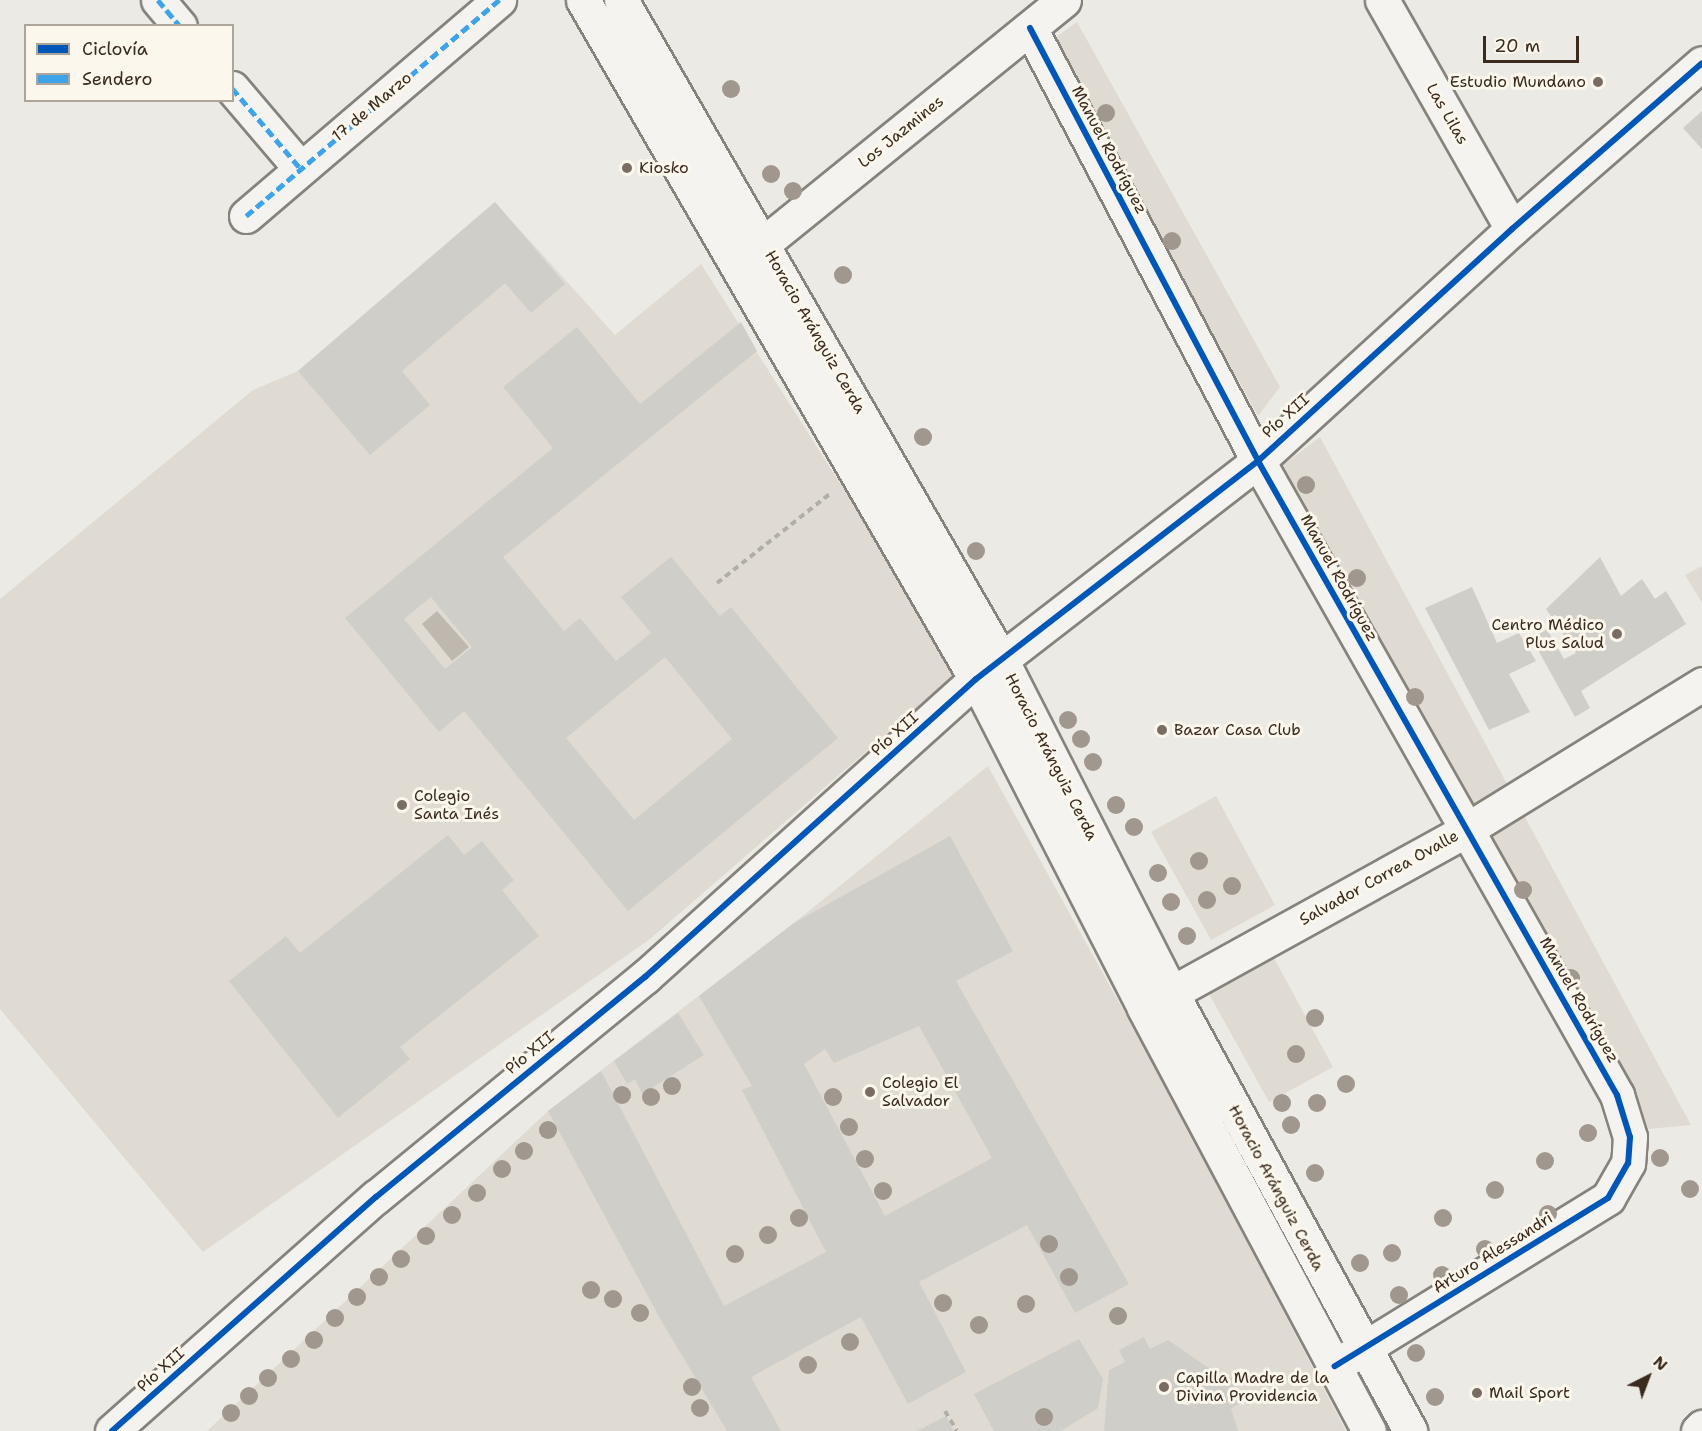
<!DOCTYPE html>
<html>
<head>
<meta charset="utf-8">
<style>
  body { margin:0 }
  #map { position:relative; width:1702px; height:1431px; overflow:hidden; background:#eceae4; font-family:"Shantell Sans",sans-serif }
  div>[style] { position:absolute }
  .built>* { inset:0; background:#dfdbd2 }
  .water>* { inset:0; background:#bfb8ae }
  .building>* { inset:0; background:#d0cec9 }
  .path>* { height:4px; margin-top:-2px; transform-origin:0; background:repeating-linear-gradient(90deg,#b1aeaa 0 6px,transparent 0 10.5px) }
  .roads { filter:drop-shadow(2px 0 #86827c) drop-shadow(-2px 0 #86827c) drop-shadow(0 2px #86827c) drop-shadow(0 -2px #86827c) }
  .street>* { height:33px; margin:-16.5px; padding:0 16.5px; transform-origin:16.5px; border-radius:16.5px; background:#f4f3ef }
  .secondary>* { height:33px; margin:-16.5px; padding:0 16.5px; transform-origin:16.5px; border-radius:16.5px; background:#f4f3ef }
  .quiet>* { height:4.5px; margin-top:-2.25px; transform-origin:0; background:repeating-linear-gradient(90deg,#3fa3ea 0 9px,transparent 0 13.5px) }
  .cycleway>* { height:6px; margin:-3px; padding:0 3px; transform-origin:3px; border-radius:3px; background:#0057b8 }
  .trees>* { width:18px; height:18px; margin:-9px; border-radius:50%; background:#a0978e }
  .dots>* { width:16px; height:16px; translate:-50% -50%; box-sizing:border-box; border:3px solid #fbf7ec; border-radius:50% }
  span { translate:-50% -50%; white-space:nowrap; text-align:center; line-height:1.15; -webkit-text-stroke:6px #fbf7ec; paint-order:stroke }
  .poi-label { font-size:16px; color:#3b2a1e }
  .right { translate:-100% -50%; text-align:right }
  .left { translate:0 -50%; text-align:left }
  .street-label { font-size:16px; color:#3b2a1e }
  .legend { position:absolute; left:24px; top:24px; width:210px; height:78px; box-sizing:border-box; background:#fbf7ec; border:2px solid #aea59a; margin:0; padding:8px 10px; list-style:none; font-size:18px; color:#3b2a1e }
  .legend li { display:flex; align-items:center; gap:12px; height:30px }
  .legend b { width:30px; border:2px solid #aea59a }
  .north { position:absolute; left:1618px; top:1347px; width:60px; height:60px; -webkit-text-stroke:4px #fbf7ec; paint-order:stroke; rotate:42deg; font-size:16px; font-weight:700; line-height:24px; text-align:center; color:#3b2a1e }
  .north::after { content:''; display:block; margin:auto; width:21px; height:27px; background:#3b2a1e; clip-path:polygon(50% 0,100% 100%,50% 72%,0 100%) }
  .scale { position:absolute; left:1483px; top:36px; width:96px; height:27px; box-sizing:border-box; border:3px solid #3b2a1e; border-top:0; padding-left:8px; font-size:18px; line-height:21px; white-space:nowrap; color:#3b2a1e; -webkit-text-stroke:4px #fbf7ec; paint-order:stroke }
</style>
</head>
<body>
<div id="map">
  <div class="built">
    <i style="clip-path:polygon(1077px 22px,1280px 387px,1258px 416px,1052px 40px)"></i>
    <i style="clip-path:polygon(495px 202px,615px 335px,701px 264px,959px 671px,650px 939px,203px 1252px,0 1009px,0 599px,253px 390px,298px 371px)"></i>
    <i style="clip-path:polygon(1320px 437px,1691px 1125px,1648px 1129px,1576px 993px,1275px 471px)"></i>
    <i style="clip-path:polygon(1702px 566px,1702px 603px,1685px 575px)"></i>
    <i style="clip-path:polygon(988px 766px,1158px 1073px,1346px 1431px,207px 1431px,548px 1111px,794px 923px)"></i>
    <i style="clip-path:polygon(1216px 796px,1275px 905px,1211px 940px,1151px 832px)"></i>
    <i style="clip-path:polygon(1274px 958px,1333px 1067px,1269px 1102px,1209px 994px)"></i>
  </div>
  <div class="water">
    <i style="clip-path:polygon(437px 611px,469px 647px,452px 661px,422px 624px)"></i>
  </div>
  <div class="building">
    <i style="clip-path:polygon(1702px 111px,1702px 149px,1683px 128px)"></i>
    <i style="clip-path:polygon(495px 202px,565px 284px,531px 313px,505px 283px,402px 371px,430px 405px,370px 455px,298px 371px)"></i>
    <i style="clip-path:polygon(evenodd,741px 322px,757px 351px,503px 557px,564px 631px,580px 618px,616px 661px,651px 633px,621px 597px,671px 557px,720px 616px,731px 607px,838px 738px,628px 911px,464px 711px,439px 732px,345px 618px,553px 448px,503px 387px,577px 327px,640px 404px,741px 322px,431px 597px,472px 647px,445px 669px,404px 619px,431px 597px,741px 322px,665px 657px,732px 739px,634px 820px,566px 738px,665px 657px)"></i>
    <i style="clip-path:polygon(1600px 557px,1621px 596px,1642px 579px,1655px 599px,1666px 591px,1686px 624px,1581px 691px,1590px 708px,1575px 717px,1532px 639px,1547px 629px,1564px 659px,1576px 653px,1546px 609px)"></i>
    <i style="clip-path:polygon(1472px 587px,1497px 643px,1519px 633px,1536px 661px,1509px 674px,1530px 712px,1489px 730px,1425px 608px)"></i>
    <i style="clip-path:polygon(448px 835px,464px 855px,482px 841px,514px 880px,502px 890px,539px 936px,400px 1047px,410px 1059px,338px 1118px,229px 981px,286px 936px,300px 953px)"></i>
    <i style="clip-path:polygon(evenodd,950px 836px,1013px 951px,956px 981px,1129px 1284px,1075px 1313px,1027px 1225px,919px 1282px,966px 1372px,908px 1404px,861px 1317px,751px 1377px,781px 1431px,727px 1431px,662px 1322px,548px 1111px,601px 1071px,724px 1306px,826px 1252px,742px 1090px,752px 1086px,699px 996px,794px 923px,950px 836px,919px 1026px,992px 1158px,885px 1216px,804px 1064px,825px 1049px,834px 1063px,919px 1026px)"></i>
    <i style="clip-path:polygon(678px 1013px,704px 1055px,642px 1094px,635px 1079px,627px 1084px,614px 1061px)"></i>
    <i style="clip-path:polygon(1144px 1337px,1150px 1349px,1168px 1340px,1213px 1371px,1219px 1384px,1231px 1377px,1244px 1402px,1231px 1408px,1238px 1431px,1104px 1431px,1109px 1370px,1125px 1362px,1119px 1350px)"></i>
    <i style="clip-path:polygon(1079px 1339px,1103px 1379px,1098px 1408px,1061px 1431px,994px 1431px,974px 1394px)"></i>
    <i style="clip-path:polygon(946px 1416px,954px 1431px,917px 1431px)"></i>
  </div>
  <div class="path">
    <i style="left:717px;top:583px;width:145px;rotate:-38.3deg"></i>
    <i style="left:945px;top:1411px;width:23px;rotate:59deg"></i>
  </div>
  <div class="roads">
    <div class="street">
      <i style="left:158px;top:0;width:34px;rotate:50deg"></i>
      <i style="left:1382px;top:0;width:263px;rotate:60.4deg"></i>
      <i style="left:1030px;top:28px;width:489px;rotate:62.2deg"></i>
      <i style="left:1258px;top:461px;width:729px;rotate:60.48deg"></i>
      <i style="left:1617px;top:1095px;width:44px;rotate:72.8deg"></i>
      <i style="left:1630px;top:1137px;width:26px;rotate:94deg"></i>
      <i style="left:1628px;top:1163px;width:40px;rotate:119.7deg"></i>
      <i style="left:1608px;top:1198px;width:321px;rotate:148.4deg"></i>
      <i style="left:232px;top:88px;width:105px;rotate:49.6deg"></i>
      <i style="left:246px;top:216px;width:333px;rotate:-40.5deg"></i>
      <i style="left:737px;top:259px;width:31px;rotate:-31deg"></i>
      <i style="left:764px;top:243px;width:386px;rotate:-39deg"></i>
      <i style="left:980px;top:676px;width:351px;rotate:-37.7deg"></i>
      <i style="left:1258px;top:461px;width:344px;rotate:-42.4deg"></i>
      <i style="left:1512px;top:229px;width:252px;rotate:-41.1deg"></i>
      <i style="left:1146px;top:1007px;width:366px;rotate:-28.9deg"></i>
      <i style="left:1466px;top:830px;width:278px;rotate:-31.7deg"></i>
      <i style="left:1698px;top:1431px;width:6px;rotate:-45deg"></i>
    </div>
    <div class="secondary">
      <i style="left:583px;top:0;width:785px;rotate:59.94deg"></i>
      <i style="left:976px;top:679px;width:369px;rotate:62.9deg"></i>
      <i style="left:1144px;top:1008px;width:479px;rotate:62deg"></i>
      <i style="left:621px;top:0;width:761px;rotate:60.03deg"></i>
      <i style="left:1001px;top:659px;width:374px;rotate:63deg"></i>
      <i style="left:1171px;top:992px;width:500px;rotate:61.4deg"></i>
      <i style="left:112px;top:1431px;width:353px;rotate:-41.6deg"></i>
      <i style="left:376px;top:1197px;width:348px;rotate:-39.3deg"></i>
      <i style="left:645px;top:977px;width:445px;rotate:-42deg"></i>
    </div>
  </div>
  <div class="quiet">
    <i style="left:158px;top:0;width:34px;rotate:50deg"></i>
    <i style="left:232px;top:88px;width:105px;rotate:49.6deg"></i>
    <i style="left:246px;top:216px;width:333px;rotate:-40.5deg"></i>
  </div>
  <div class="cycleway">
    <i style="left:1030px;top:28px;width:489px;rotate:62.2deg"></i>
    <i style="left:1258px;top:461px;width:729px;rotate:60.48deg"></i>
    <i style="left:1617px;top:1095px;width:44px;rotate:72.8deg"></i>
    <i style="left:1630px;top:1137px;width:26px;rotate:94deg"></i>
    <i style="left:1628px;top:1163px;width:40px;rotate:119.7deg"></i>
    <i style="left:1608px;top:1198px;width:321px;rotate:148.4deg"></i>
    <i style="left:112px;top:1431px;width:353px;rotate:-41.6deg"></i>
    <i style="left:376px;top:1197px;width:348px;rotate:-39.3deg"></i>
    <i style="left:645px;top:977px;width:445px;rotate:-42deg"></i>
    <i style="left:976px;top:679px;width:356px;rotate:-37.7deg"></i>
    <i style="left:1258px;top:461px;width:344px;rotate:-42.4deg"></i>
    <i style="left:1512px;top:229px;width:252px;rotate:-41.1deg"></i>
  </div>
  <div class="trees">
    <i style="left:731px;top:89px"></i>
    <i style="left:1106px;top:113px"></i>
    <i style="left:771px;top:174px"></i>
    <i style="left:793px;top:191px"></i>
    <i style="left:1172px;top:241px"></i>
    <i style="left:843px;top:275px"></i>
    <i style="left:923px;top:437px"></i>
    <i style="left:1306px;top:485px"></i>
    <i style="left:976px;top:551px"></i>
    <i style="left:1357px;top:578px"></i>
    <i style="left:1415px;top:697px"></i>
    <i style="left:1068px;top:720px"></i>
    <i style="left:1081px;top:739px"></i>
    <i style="left:1093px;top:762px"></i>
    <i style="left:1116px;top:805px"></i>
    <i style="left:1134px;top:827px"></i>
    <i style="left:1199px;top:861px"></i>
    <i style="left:1158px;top:873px"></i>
    <i style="left:1232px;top:886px"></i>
    <i style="left:1523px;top:890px"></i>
    <i style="left:1207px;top:900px"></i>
    <i style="left:1171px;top:902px"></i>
    <i style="left:1187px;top:936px"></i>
    <i style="left:1571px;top:978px"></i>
    <i style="left:1315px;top:1018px"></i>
    <i style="left:1296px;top:1054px"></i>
    <i style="left:1346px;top:1084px"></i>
    <i style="left:672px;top:1086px"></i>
    <i style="left:622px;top:1095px"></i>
    <i style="left:651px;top:1097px"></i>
    <i style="left:833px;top:1097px"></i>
    <i style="left:1282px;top:1103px"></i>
    <i style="left:1317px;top:1103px"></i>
    <i style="left:1291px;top:1125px"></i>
    <i style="left:849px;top:1127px"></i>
    <i style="left:548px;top:1130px"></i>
    <i style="left:1588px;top:1133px"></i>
    <i style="left:524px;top:1151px"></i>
    <i style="left:1660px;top:1158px"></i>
    <i style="left:865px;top:1159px"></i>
    <i style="left:1545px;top:1161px"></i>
    <i style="left:502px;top:1169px"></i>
    <i style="left:1315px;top:1173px"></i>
    <i style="left:1690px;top:1189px"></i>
    <i style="left:1495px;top:1190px"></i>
    <i style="left:883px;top:1191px"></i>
    <i style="left:477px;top:1193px"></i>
    <i style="left:1548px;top:1214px"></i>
    <i style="left:452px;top:1215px"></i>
    <i style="left:799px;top:1218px"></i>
    <i style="left:1443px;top:1218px"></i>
    <i style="left:768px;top:1235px"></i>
    <i style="left:426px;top:1236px"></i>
    <i style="left:1049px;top:1244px"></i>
    <i style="left:1485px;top:1249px"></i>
    <i style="left:1392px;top:1253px"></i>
    <i style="left:735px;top:1254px"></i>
    <i style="left:401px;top:1259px"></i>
    <i style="left:1360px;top:1263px"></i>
    <i style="left:1442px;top:1275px"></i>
    <i style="left:379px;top:1277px"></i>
    <i style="left:1069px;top:1277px"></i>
    <i style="left:591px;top:1290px"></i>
    <i style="left:1399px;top:1295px"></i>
    <i style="left:357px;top:1297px"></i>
    <i style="left:613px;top:1299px"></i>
    <i style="left:943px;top:1303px"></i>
    <i style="left:1026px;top:1304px"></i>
    <i style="left:640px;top:1313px"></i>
    <i style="left:1118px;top:1316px"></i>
    <i style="left:335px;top:1318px"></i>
    <i style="left:979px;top:1325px"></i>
    <i style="left:314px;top:1340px"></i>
    <i style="left:850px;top:1342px"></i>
    <i style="left:1416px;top:1353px"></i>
    <i style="left:291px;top:1359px"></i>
    <i style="left:808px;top:1365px"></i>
    <i style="left:268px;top:1378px"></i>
    <i style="left:692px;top:1387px"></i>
    <i style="left:249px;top:1396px"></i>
    <i style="left:1435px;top:1397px"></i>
    <i style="left:700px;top:1408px"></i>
    <i style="left:231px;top:1413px"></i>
    <i style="left:1044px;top:1417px"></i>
  </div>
  <div class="dots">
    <i style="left:1598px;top:82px;background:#796d63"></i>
    <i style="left:627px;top:168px;background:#796d63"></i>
    <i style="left:1617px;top:634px;background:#796d63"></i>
    <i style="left:1162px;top:730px;background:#796d63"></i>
    <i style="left:402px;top:805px;background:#796d63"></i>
    <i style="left:870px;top:1092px;background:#796d63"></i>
    <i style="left:1164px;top:1387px;background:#796d63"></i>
    <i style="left:1477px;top:1393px;background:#796d63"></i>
  </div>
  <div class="poi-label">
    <span class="right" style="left:1586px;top:82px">Estudio Mundano</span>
    <span class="left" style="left:639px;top:168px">Kiosko</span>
    <span class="right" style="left:1604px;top:634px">Centro Médico<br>Plus Salud</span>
    <span class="left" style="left:1174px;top:730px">Bazar Casa Club</span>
    <span class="left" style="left:414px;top:805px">Colegio<br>Santa Inés</span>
    <span class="left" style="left:882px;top:1092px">Colegio El<br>Salvador</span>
    <span class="left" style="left:1176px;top:1387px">Capilla Madre de la<br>Divina Providencia</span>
    <span class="left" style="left:1489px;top:1393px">Mail Sport</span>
  </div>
  <div class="street-label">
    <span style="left:372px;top:107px;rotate:-40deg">17 de Marzo</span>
    <span style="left:1447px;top:114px;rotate:60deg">Las Lilas</span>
    <span style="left:901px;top:132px;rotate:-39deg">Los Jazmines</span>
    <span style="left:1109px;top:150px;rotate:62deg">Manuel Rodríguez</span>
    <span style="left:815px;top:332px;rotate:60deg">Horacio Aránguiz Cerda</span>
    <span style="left:1286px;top:416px;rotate:-42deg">Pío XII</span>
    <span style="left:1339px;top:578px;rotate:61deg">Manuel Rodríguez</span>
    <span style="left:895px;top:734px;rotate:-42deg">Pío XII</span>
    <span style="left:1051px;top:757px;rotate:63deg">Horacio Aránguiz Cerda</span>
    <span style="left:1379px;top:878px;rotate:-29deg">Salvador Correa Ovalle</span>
    <span style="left:1579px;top:1000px;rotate:60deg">Manuel Rodríguez</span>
    <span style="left:530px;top:1053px;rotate:-39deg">Pío XII</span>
    <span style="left:1276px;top:1188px;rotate:62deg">Horacio Aránguiz Cerda</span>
    <span style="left:1493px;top:1253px;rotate:-32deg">Arturo Alessandri</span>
    <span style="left:161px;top:1370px;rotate:-42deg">Pío XII</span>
  </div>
  <ul class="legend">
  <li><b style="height:8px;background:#0057b8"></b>Ciclovía</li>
  <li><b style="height:8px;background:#3fa3ea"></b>Sendero</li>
  </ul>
  <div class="north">N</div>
  <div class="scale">20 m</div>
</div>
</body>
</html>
